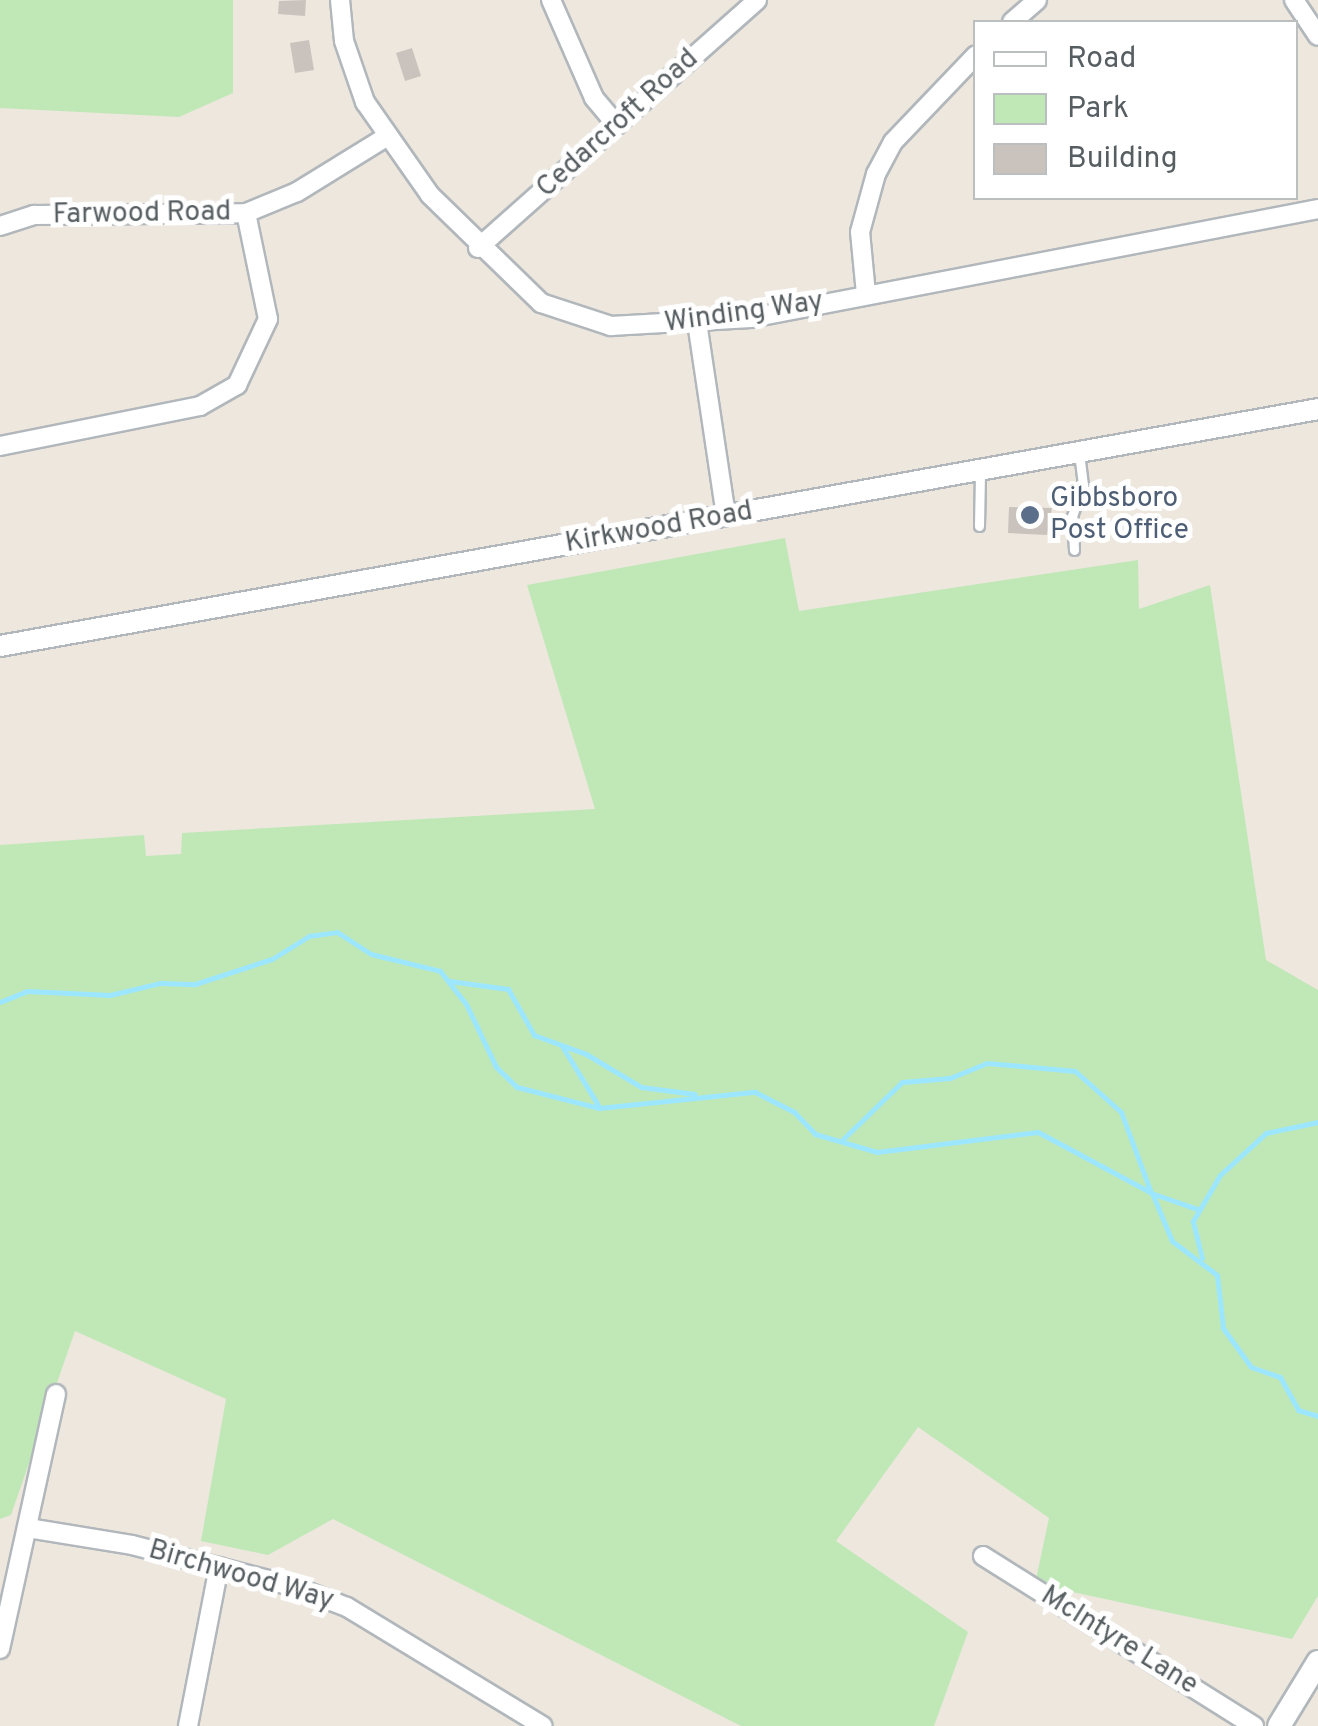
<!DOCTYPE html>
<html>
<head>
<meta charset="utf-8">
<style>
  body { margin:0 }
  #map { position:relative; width:1318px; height:1726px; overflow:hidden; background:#ede7de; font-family:Overpass,sans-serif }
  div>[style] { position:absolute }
  .green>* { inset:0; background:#c0e8b7 }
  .stream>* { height:5px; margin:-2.5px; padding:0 2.5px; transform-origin:2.5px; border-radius:2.5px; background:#9ce6ff }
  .building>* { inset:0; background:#cac3bd }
  .roads { filter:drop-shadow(2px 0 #b1b7bb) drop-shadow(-2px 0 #b1b7bb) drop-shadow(0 2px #b1b7bb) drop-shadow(0 -2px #b1b7bb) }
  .service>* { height:9px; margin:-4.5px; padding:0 4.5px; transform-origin:4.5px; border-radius:4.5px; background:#fff }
  .minor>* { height:18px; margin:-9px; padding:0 9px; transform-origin:9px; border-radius:9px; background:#fff }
  .tertiary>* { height:20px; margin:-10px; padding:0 10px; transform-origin:10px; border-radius:10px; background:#fff }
  .secondary>* { height:22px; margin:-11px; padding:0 11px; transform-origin:11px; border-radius:11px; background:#fff }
  .dots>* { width:28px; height:28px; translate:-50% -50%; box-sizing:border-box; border:5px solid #fff; border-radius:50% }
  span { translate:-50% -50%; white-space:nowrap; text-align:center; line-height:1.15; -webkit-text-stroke:10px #fff; paint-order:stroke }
  .street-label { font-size:28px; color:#575e61 }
  .service-label { font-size:28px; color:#4e5e75 }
  .left { translate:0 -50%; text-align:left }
  .legend { position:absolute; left:973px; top:20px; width:325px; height:180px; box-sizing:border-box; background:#fff; border:2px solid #bcbfc0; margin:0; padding:12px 18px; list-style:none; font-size:30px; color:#575e61 }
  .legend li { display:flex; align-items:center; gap:20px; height:50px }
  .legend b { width:50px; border:2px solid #bcbfc0 }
</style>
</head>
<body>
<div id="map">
  <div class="green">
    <i style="clip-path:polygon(0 0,233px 0,233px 93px,179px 117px,0 108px)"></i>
    <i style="clip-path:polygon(785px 538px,799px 611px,1138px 560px,1139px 609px,1210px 585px,1266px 960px,1318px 990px,1318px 1596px,1292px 1639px,1035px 1584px,1049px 1518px,918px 1427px,836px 1541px,968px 1632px,934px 1726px,741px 1726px,333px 1519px,268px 1555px,201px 1541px,226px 1399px,75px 1331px,11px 1515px,0 1519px,0 845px,144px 835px,146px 856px,181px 854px,182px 833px,595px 809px,527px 585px)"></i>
  </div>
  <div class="stream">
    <i style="left:449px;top:981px;width:60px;rotate:7.7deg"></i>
    <i style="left:508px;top:989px;width:53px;rotate:60.5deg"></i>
    <i style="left:534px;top:1035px;width:55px;rotate:20.1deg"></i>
    <i style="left:586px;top:1054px;width:64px;rotate:31deg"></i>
    <i style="left:641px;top:1087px;width:54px;rotate:7.4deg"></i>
    <i style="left:0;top:1002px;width:29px;rotate:-22deg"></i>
    <i style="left:27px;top:991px;width:83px;rotate:2.8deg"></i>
    <i style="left:110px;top:995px;width:51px;rotate:-13.5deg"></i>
    <i style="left:160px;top:983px;width:35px;rotate:2deg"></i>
    <i style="left:195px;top:984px;width:81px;rotate:-18deg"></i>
    <i style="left:272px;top:959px;width:44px;rotate:-31.9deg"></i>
    <i style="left:309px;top:936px;width:28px;rotate:-8deg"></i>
    <i style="left:337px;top:932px;width:40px;rotate:32.9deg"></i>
    <i style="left:371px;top:954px;width:71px;rotate:13.8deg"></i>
    <i style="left:440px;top:971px;width:42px;rotate:51.8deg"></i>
    <i style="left:466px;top:1004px;width:70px;rotate:64.5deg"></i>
    <i style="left:496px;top:1067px;width:29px;rotate:44deg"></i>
    <i style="left:517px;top:1087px;width:85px;rotate:14.4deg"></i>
    <i style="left:599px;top:1108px;width:157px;rotate:-5.9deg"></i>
    <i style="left:755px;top:1092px;width:44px;rotate:27.1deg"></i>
    <i style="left:794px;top:1112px;width:30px;rotate:46deg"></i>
    <i style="left:815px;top:1134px;width:65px;rotate:16.2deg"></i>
    <i style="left:877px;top:1152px;width:162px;rotate:-7.1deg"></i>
    <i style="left:1038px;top:1132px;width:129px;rotate:28.2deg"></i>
    <i style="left:1152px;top:1193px;width:52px;rotate:67.4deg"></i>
    <i style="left:1172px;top:1241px;width:56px;rotate:37.1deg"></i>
    <i style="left:1217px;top:1275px;width:53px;rotate:83.5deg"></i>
    <i style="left:1223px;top:1328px;width:48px;rotate:54.3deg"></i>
    <i style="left:1251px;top:1367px;width:31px;rotate:19deg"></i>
    <i style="left:1280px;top:1377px;width:38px;rotate:61deg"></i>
    <i style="left:1298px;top:1410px;width:21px;rotate:17deg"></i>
    <i style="left:562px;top:1046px;width:69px;rotate:58.6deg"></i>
    <i style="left:843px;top:1139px;width:82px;rotate:-44deg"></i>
    <i style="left:902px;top:1082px;width:48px;rotate:-4.8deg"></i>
    <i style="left:950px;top:1078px;width:40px;rotate:-22deg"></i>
    <i style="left:987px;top:1063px;width:88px;rotate:5.2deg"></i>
    <i style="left:1075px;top:1071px;width:62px;rotate:41.7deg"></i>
    <i style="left:1121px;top:1112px;width:83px;rotate:69.6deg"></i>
    <i style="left:1154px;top:1194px;width:46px;rotate:19.2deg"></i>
    <i style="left:1202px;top:1258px;width:38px;rotate:-104deg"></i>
    <i style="left:1193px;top:1221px;width:53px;rotate:-59.6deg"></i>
    <i style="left:1220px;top:1175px;width:62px;rotate:-42.4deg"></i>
    <i style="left:1266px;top:1133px;width:53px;rotate:-11.9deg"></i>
  </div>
  <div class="building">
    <i style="clip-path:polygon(306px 0,305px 16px,278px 14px,279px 1px)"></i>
    <i style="clip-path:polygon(309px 40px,314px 70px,295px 73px,290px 43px)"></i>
    <i style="clip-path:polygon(412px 48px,421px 76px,405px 81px,396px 53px)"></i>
    <i style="clip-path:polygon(1009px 507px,1052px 508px,1047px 535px,1008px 533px)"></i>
  </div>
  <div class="roads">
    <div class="service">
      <i style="left:979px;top:526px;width:54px;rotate:-88.9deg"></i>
      <i style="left:1074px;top:550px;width:34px;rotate:-93deg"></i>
      <i style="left:1072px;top:516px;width:33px;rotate:-70deg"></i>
      <i style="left:1083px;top:485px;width:31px;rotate:-97deg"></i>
    </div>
    <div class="minor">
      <i style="left:340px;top:0;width:41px;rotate:84.4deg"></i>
      <i style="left:344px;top:41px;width:65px;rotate:71deg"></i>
      <i style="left:365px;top:102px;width:113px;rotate:55deg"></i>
      <i style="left:430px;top:195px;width:155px;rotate:44.2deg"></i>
      <i style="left:541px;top:303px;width:74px;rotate:18.2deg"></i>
      <i style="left:611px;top:326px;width:140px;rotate:-3.3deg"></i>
      <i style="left:751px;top:318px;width:577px;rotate:-10.88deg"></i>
      <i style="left:551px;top:0;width:107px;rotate:66.3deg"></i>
      <i style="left:594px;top:98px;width:35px;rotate:50deg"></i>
      <i style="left:1294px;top:0;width:43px;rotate:56.3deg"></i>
      <i style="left:1012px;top:22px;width:33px;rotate:-41deg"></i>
      <i style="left:0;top:226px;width:36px;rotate:-18deg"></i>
      <i style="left:34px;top:215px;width:212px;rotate:-0.5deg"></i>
      <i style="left:246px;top:213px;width:55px;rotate:-22.4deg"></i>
      <i style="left:297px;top:192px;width:105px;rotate:-31.7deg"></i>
      <i style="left:478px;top:248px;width:373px;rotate:-41.6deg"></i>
      <i style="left:866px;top:294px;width:62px;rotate:-95.5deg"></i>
      <i style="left:860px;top:232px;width:60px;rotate:-74.6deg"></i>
      <i style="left:876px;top:174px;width:36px;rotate:-62deg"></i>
      <i style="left:893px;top:142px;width:120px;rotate:-46.3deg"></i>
      <i style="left:697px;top:322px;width:196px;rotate:81.5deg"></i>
      <i style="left:0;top:446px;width:204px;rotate:-11.3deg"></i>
      <i style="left:200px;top:406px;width:43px;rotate:-29.6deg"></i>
      <i style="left:237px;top:385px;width:73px;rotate:-64.8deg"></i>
      <i style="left:268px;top:319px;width:108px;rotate:-101.7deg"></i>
      <i style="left:28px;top:1528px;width:105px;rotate:9.3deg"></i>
      <i style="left:132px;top:1545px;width:165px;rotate:14.4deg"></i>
      <i style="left:292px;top:1586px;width:59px;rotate:20.9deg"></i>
      <i style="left:347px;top:1607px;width:229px;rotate:31.3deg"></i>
      <i style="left:983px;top:1556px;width:320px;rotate:32.1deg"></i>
      <i style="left:0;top:1649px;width:261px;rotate:-77.6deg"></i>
      <i style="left:188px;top:1726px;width:162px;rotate:-79deg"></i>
    </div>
    <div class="tertiary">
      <i style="left:0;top:646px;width:1339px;rotate:-10.19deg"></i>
    </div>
    <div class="secondary">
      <i style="left:1279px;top:1726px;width:75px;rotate:-58.6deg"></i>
    </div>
  </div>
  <div class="dots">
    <i style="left:1030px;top:515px;background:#5c6f8a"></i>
  </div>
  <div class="street-label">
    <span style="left:618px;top:124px;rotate:-42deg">Cedarcroft Road</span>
    <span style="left:142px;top:214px;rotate:-1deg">Farwood Road</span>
    <span style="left:744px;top:313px;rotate:-8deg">Winding Way</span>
    <span style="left:659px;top:528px;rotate:-10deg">Kirkwood Road</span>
    <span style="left:241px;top:1576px;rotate:16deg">Birchwood Way</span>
    <span style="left:1119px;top:1641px;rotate:32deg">McIntyre Lane</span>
  </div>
  <div class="service-label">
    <span class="left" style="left:1050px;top:515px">Gibbsboro<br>Post Office</span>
  </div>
  <ul class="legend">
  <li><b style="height:12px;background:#fff"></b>Road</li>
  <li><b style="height:28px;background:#c0e8b7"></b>Park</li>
  <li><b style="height:28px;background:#cac3bd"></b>Building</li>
  </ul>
</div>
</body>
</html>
